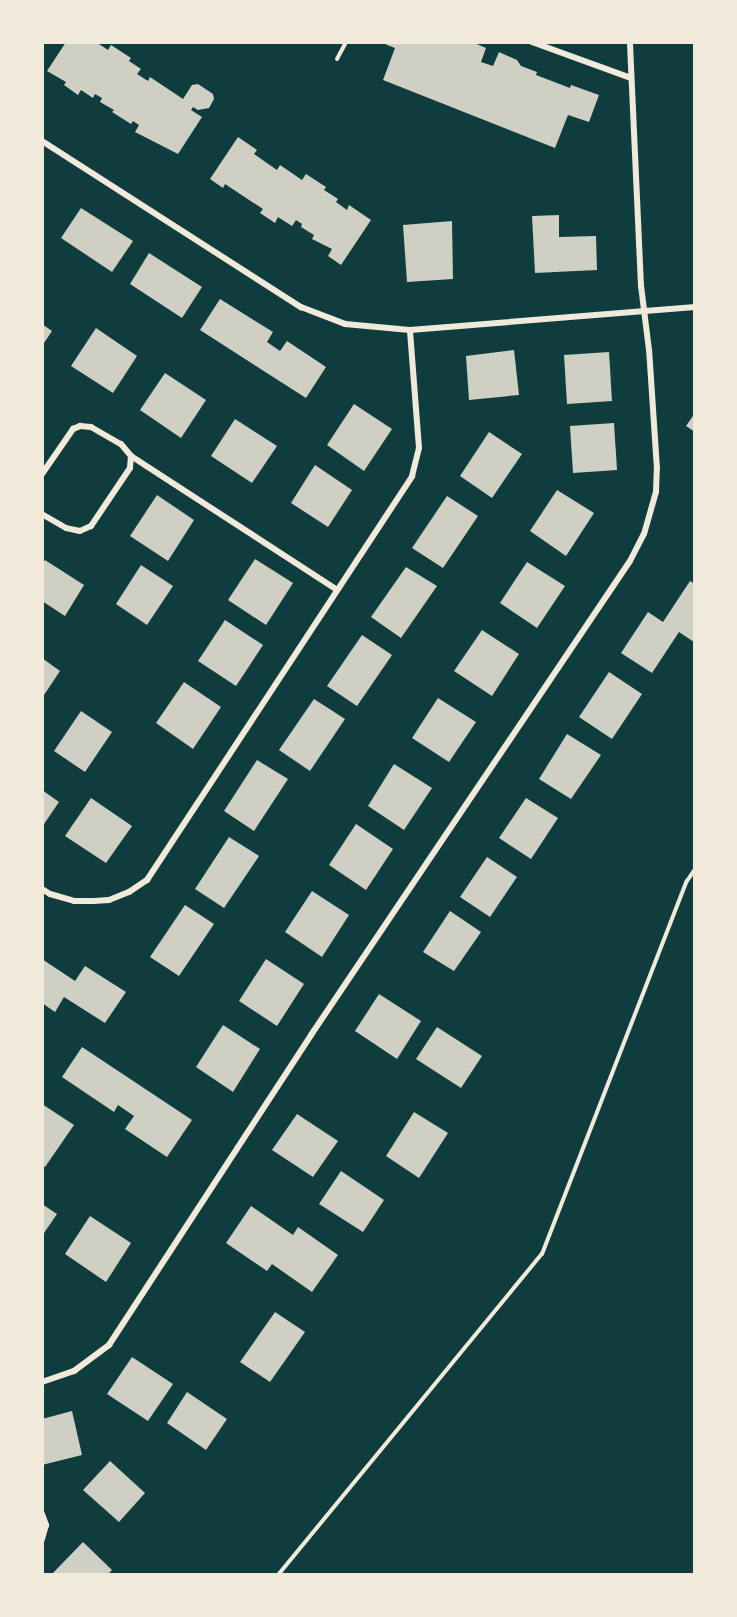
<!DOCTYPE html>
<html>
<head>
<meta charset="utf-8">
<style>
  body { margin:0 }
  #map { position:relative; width:737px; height:1617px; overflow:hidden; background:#0f3d3e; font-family:"Fira Sans Condensed",sans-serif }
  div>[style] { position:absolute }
  .building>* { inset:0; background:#cfcfc3 }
  .path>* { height:4px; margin:-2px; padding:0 2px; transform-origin:2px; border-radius:2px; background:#f1e9da }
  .minor>* { height:6px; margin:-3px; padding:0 3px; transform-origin:3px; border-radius:3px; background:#f1e9da }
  span { translate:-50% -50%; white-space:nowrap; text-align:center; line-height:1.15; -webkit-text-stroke:4.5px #f1e9da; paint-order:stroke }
  .frame { position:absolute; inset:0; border:44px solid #f1e9da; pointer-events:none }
</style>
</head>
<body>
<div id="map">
  <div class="building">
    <i style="clip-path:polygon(66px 42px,96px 42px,108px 50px,111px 45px,131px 58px,129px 61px,141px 69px,137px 74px,148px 81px,150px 77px,183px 99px,192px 85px,198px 84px,213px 94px,214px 99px,209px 108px,198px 110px,193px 107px,191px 110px,202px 117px,178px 154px,135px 132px,139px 125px,133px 121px,131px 124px,112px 112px,114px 110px,100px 102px,102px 98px,95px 94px,93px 98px,81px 90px,78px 95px,64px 85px,66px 82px,47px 71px)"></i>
    <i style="clip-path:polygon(380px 42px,472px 42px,486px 48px,481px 62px,493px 66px,499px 52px,517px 60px,521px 66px,537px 72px,536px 75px,570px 88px,571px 85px,599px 95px,589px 122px,568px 115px,555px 148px,383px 80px,395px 48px)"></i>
    <i style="clip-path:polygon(238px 137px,257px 150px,254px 154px,277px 170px,280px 165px,302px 180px,306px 174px,326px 187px,324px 190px,338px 199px,336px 202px,347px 210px,349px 205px,371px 220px,341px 265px,328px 256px,332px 249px,312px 239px,314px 235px,301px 227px,302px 224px,296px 220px,292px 226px,278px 217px,275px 223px,260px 213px,263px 209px,225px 184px,223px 188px,210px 179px)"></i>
    <i style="clip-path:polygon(81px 208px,133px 241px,112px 272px,61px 238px)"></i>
    <i style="clip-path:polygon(559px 215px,559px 237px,596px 236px,597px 270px,535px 273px,532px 216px)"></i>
    <i style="clip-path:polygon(452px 221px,453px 279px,407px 282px,403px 225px)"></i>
    <i style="clip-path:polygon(149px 253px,202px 287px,182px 318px,130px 284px)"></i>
    <i style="clip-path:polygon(220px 299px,273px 332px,267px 342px,280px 351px,287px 341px,326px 367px,306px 398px,200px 330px)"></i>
    <i style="clip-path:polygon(42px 324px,52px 331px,42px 346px)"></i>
    <i style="clip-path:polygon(96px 328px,137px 356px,113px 393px,71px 366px)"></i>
    <i style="clip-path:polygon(514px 350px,519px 395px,469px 400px,466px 356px)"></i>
    <i style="clip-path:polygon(609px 352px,612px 401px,567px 404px,564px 355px)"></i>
    <i style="clip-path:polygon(165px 373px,206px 400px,181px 438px,140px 410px)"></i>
    <i style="clip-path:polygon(354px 404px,392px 429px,364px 471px,327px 445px)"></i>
    <i style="clip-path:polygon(695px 413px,695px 432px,686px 426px)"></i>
    <i style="clip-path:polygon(235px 419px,277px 446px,252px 483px,211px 456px)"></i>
    <i style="clip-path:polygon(614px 423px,617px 470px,573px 473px,570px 426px)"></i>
    <i style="clip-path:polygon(489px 432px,522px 454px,492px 498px,460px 476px)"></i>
    <i style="clip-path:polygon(315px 465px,352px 490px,328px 527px,291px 503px)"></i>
    <i style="clip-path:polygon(557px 490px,594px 513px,566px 556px,530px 531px)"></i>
    <i style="clip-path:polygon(157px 495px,194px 520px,168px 561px,130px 536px)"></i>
    <i style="clip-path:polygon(447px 496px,478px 516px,443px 568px,412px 548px)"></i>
    <i style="clip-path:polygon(255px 559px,293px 583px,266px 625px,228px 600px)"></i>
    <i style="clip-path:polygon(45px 560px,84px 585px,65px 616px,42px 601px,42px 564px)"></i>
    <i style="clip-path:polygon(527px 562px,565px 586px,537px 628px,500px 603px)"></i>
    <i style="clip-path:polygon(141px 565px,173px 586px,147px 625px,116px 604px)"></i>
    <i style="clip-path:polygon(406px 567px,437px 586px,401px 638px,371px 617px)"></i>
    <i style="clip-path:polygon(690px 581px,695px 584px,694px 642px,679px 632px,652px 673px,621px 653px,648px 612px,663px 622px)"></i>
    <i style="clip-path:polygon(225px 620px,263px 645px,236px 686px,198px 661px)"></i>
    <i style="clip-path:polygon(482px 630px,519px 654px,492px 696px,454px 671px)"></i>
    <i style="clip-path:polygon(362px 635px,392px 655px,357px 706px,327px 686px)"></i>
    <i style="clip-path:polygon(42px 658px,60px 671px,42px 698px)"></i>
    <i style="clip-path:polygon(609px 672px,642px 694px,612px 739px,579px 717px)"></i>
    <i style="clip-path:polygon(184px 682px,221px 707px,193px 749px,156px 723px)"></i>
    <i style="clip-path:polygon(438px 698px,476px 722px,449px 762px,412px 738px)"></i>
    <i style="clip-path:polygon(314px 699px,345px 719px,310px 771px,279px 750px)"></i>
    <i style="clip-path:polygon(81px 711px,112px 732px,85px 772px,54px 751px)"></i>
    <i style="clip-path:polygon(567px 734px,601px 755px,571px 799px,539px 779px)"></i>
    <i style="clip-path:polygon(257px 760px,288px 779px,254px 831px,224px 811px)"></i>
    <i style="clip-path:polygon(394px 764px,432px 788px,404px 830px,368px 806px)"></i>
    <i style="clip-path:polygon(42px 790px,59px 802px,42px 827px)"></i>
    <i style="clip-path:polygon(91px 798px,132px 826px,106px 863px,65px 836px)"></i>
    <i style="clip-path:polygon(526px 798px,558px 818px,531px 859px,499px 838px)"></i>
    <i style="clip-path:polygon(356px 824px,393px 849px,366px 890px,329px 865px)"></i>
    <i style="clip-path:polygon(229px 837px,259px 856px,224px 908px,195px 889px)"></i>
    <i style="clip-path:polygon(487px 857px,517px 877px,490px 917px,460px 897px)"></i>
    <i style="clip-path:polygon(312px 891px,349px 915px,322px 957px,285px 932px)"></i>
    <i style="clip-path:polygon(185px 905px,214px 924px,179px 976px,150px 957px)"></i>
    <i style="clip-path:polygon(450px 911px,481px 932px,454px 971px,423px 952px)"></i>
    <i style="clip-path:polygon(42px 959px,75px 981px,85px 966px,126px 992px,105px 1023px,64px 997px,55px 1012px,42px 1003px)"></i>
    <i style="clip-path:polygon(266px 959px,304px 984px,277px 1026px,239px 1001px)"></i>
    <i style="clip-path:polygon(379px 994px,421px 1021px,397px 1059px,355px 1031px)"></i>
    <i style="clip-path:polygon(223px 1025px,260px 1049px,233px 1092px,196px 1067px)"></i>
    <i style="clip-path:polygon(437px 1027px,482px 1056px,461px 1088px,416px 1059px)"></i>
    <i style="clip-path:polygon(82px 1047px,192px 1120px,167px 1157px,125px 1129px,134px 1116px,118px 1105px,114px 1112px,62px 1077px)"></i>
    <i style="clip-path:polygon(42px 1104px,74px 1125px,45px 1167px,42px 1165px)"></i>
    <i style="clip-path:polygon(414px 1112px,448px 1133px,419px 1178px,386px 1156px)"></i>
    <i style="clip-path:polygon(297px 1114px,338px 1141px,313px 1177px,272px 1150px)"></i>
    <i style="clip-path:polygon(341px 1171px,384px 1200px,363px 1232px,319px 1204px)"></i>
    <i style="clip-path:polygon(42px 1204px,57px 1214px,42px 1236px)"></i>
    <i style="clip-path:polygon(251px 1206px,293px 1235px,298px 1227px,338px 1255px,312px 1292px,272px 1264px,267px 1271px,226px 1243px)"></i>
    <i style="clip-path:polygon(90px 1216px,131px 1243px,106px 1282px,65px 1254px)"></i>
    <i style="clip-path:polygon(275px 1312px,305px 1332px,270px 1382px,240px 1362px)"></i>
    <i style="clip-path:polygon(132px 1357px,173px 1384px,148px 1421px,107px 1394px)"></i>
    <i style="clip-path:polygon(187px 1392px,227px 1419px,206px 1450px,167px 1423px)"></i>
    <i style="clip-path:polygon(72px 1411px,82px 1455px,42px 1465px,42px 1419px)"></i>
    <i style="clip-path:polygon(110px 1461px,145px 1493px,119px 1522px,83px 1490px)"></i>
    <i style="clip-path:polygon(83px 1542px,112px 1570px,107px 1575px,51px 1575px)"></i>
  </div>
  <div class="path">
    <i style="left:337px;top:59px;width:19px;rotate:-62deg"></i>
    <i style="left:278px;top:1575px;width:416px;rotate:-50.6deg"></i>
    <i style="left:542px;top:1254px;width:400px;rotate:-68.8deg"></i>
    <i style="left:687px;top:881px;width:14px;rotate:-56deg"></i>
  </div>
  <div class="minor">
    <i style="left:532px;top:42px;width:105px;rotate:20deg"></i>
    <i style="left:42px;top:141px;width:308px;rotate:32.7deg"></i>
    <i style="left:301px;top:307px;width:47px;rotate:21.1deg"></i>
    <i style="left:345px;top:324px;width:65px;rotate:5.3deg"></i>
    <i style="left:410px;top:330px;width:286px;rotate:-4.6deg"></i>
    <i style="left:131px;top:456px;width:246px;rotate:33deg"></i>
    <i style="left:42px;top:474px;width:55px;rotate:-55.4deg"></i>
    <i style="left:73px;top:429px;width:8px;rotate:-23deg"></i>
    <i style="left:80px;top:426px;width:11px;rotate:5deg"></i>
    <i style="left:91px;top:427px;width:34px;rotate:30deg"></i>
    <i style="left:121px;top:444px;width:16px;rotate:50deg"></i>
    <i style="left:131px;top:456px;width:12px;rotate:95deg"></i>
    <i style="left:130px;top:468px;width:70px;rotate:123.9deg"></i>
    <i style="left:91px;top:526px;width:12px;rotate:156deg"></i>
    <i style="left:80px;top:531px;width:14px;rotate:-168deg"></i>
    <i style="left:66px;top:528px;width:28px;rotate:-150deg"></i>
    <i style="left:42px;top:889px;width:9px;rotate:32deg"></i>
    <i style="left:50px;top:894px;width:25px;rotate:16deg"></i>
    <i style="left:74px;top:901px;width:20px"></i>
    <i style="left:94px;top:901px;width:15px;rotate:-4deg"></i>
    <i style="left:109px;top:900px;width:22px;rotate:-22deg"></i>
    <i style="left:129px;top:892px;width:22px;rotate:-34deg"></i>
    <i style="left:147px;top:880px;width:483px;rotate:-56.7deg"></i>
    <i style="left:412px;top:476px;width:29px;rotate:-76deg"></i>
    <i style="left:419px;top:448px;width:118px;rotate:-94.4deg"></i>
    <i style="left:42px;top:1382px;width:34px;rotate:-19deg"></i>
    <i style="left:74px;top:1371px;width:44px;rotate:-36.6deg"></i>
    <i style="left:109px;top:1345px;width:370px;rotate:-56.9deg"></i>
    <i style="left:311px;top:1035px;width:571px;rotate:-56.06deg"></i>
    <i style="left:630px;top:561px;width:30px;rotate:-63deg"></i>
    <i style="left:644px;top:534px;width:44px;rotate:-74.1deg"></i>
    <i style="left:656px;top:492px;width:23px;rotate:-88deg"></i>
    <i style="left:657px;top:469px;width:119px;rotate:-93.8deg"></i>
    <i style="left:649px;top:350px;width:64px;rotate:-97.1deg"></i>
    <i style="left:641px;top:286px;width:244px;rotate:-92.6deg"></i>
    <i style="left:42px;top:1514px;width:12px;rotate:70deg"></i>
    <i style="left:46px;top:1525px;width:15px;rotate:106deg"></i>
  </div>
  <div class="frame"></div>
</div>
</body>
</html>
